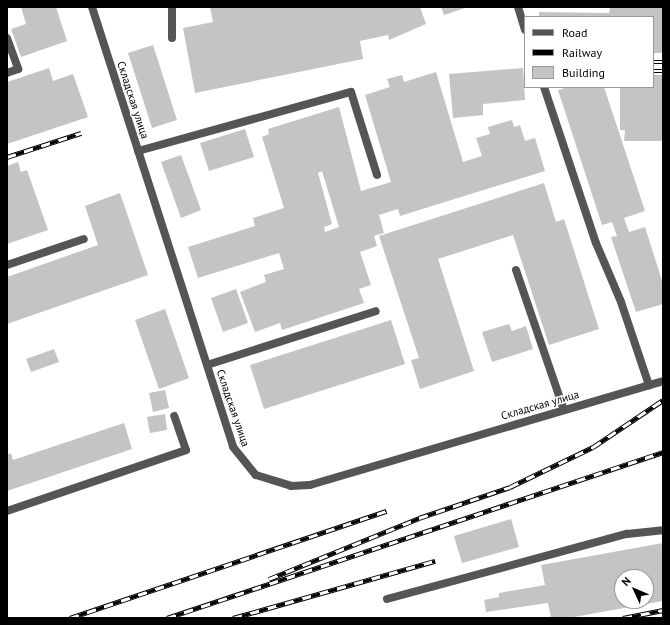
<!DOCTYPE html>
<html>
<head>
<meta charset="utf-8">
<style>
  body { margin:0 }
  #map { position:relative; width:670px; height:625px; overflow:hidden; background:#fff; font-family:"PT Sans",sans-serif }
  div>[style] { position:absolute }
  .building>* { inset:0; background:#c4c4c4 }
  .lane>* { height:8px; margin:-4px; padding:0 4px; transform-origin:4px; border-radius:4px; background:#555 }
  .street>* { height:8px; margin:-4px; padding:0 4px; transform-origin:4px; border-radius:4px; background:#555 }
  .rail>* { height:4.5px; margin-top:-2.25px; transform-origin:0; background:repeating-linear-gradient(90deg,#fff 0 9px,#000 0 18px); box-sizing:border-box; border-block:1px solid #000 }
  span { translate:-50% -50%; white-space:nowrap; text-align:center; line-height:1.15; -webkit-text-stroke:3px #fff; paint-order:stroke }
  .street-label { font-size:11px; color:#000 }
  .frame { position:absolute; inset:0; border:8px solid #000; pointer-events:none }
  .legend { position:absolute; left:524px; top:16px; width:130px; height:72px; box-sizing:border-box; background:#fff; border:1px solid #999; margin:0; padding:5px 7px; list-style:none; font-size:12px; color:#000 }
  .legend li { display:flex; align-items:center; gap:8px; height:20px }
  .legend b { width:20px; border:1px solid #999 }
  .north { position:absolute; left:614px; top:569px; width:40px; height:40px; box-sizing:border-box; background:#fff; border:1px solid #999; border-radius:50%; rotate:314deg; font-size:11px; font-weight:700; line-height:16px; text-align:center; color:#000 }
  .north::after { content:''; display:block; margin:auto; width:14px; height:18px; background:#000; clip-path:polygon(50% 0,100% 100%,50% 72%,0 100%) }
</style>
</head>
<body>
<div id="map">
  <div class="building">
    <i style="clip-path:polygon(21px 7px,56px 7px,67px 41px,21px 57px,11px 29px,26px 24px)"></i>
    <i style="clip-path:polygon(210px 7px,420px 7px,426px 24px,389px 40px,388px 35px,360px 41px,363px 59px,195px 93px,183px 28px,213px 22px)"></i>
    <i style="clip-path:polygon(441px 7px,468px 7px,444px 15px)"></i>
    <i style="clip-path:polygon(610px 7px,663px 7px,663px 53px,653px 53px,653px 17px,539px 17px,539px 12px,609px 13px)"></i>
    <i style="clip-path:polygon(153px 45px,177px 120px,152px 128px,128px 53px)"></i>
    <i style="clip-path:polygon(49px 68px,53px 81px,73px 74px,88px 117px,7px 144px,7px 82px)"></i>
    <i style="clip-path:polygon(523px 68px,525px 100px,483px 104px,483px 115px,453px 118px,449px 74px)"></i>
    <i style="clip-path:polygon(evenodd,436px 72px,463px 162px,482px 156px,476px 138px,490px 134px,488px 127px,512px 120px,514px 127px,520px 125px,525px 141px,535px 138px,545px 171px,400px 216px,398px 209px,379px 215px,384px 233px,374px 236px,377px 246px,360px 252px,371px 285px,359px 289px,364px 303px,282px 330px,280px 323px,255px 332px,240px 292px,266px 282px,264px 275px,284px 269px,279px 253px,198px 278px,188px 247px,255px 226px,253px 218px,284px 208px,262px 137px,269px 134px,268px 129px,339px 107px,361px 191px,391px 182px,365px 95px,390px 87px,387px 79px,402px 75px,404px 82px,436px 72px,322px 171px,339px 227px,325px 232px,324px 227px,332px 224px,318px 173px,322px 171px)"></i>
    <i style="clip-path:polygon(653px 75px,663px 75px,663px 141px,624px 141px,625px 130px,620px 130px,620px 87px,653px 87px)"></i>
    <i style="clip-path:polygon(568px 87px,604px 87px,645px 211px,624px 218px,629px 232px,645px 227px,663px 284px,663px 304px,636px 312px,611px 237px,617px 236px,612px 222px,602px 225px,558px 90px)"></i>
    <i style="clip-path:polygon(245px 129px,254px 157px,209px 171px,200px 143px)"></i>
    <i style="clip-path:polygon(181px 155px,201px 210px,181px 218px,161px 162px)"></i>
    <i style="clip-path:polygon(18px 162px,21px 172px,27px 170px,48px 230px,7px 244px,7px 166px)"></i>
    <i style="clip-path:polygon(544px 183px,556px 222px,564px 219px,599px 329px,549px 345px,513px 235px,438px 259px,474px 371px,420px 389px,411px 360px,419px 358px,379px 236px)"></i>
    <i style="clip-path:polygon(120px 193px,148px 275px,7px 324px,7px 277px,98px 245px,85px 206px)"></i>
    <i style="clip-path:polygon(236px 289px,248px 323px,223px 332px,211px 298px)"></i>
    <i style="clip-path:polygon(165px 309px,189px 378px,159px 389px,135px 320px)"></i>
    <i style="clip-path:polygon(391px 320px,405px 364px,264px 409px,250px 365px)"></i>
    <i style="clip-path:polygon(509px 324px,512px 331px,526px 326px,533px 349px,492px 362px,482px 332px)"></i>
    <i style="clip-path:polygon(54px 349px,59px 362px,31px 372px,26px 359px)"></i>
    <i style="clip-path:polygon(165px 390px,169px 408px,153px 412px,149px 393px)"></i>
    <i style="clip-path:polygon(165px 414px,167px 430px,150px 433px,147px 417px)"></i>
    <i style="clip-path:polygon(124px 423px,132px 449px,7px 491px,7px 455px,11px 453px,13px 460px)"></i>
    <i style="clip-path:polygon(511px 519px,519px 547px,462px 563px,454px 536px)"></i>
    <i style="clip-path:polygon(evenodd,663px 543px,663px 601px,568px 618px,551px 618px,548px 603px,486px 612px,484px 600px,499px 597px,499px 593px,545px 585px,541px 565px,663px 543px,622px 577px,646px 577px,646px 601px,622px 601px,622px 577px)"></i>
  </div>
  <div class="lane">
    <i style="left:172px;top:7px;width:31px;rotate:90deg"></i>
    <i style="left:518px;top:7px;width:24px;rotate:73deg"></i>
    <i style="left:7px;top:38px;width:33px;rotate:70deg"></i>
    <i style="left:18px;top:69px;width:12px;rotate:160deg"></i>
    <i style="left:544px;top:87px;width:164px;rotate:71.6deg"></i>
    <i style="left:596px;top:243px;width:64px;rotate:67deg"></i>
    <i style="left:621px;top:302px;width:88px;rotate:71.4deg"></i>
    <i style="left:138px;top:151px;width:221px;rotate:-15.5deg"></i>
    <i style="left:351px;top:92px;width:87px;rotate:72.6deg"></i>
    <i style="left:7px;top:265px;width:81px;rotate:-18.7deg"></i>
    <i style="left:516px;top:270px;width:148px;rotate:71.1deg"></i>
    <i style="left:207px;top:365px;width:177px;rotate:-17.7deg"></i>
    <i style="left:7px;top:511px;width:189px;rotate:-18.8deg"></i>
    <i style="left:186px;top:450px;width:36px;rotate:-109deg"></i>
    <i style="left:387px;top:599px;width:249px;rotate:-15.2deg"></i>
    <i style="left:627px;top:534px;width:36px;rotate:-6deg"></i>
  </div>
  <div class="street">
    <i style="left:92px;top:7px;width:462px;rotate:72.2deg"></i>
    <i style="left:233px;top:447px;width:36px;rotate:51deg"></i>
    <i style="left:256px;top:475px;width:37px;rotate:17deg"></i>
    <i style="left:291px;top:486px;width:19px;rotate:-3deg"></i>
    <i style="left:310px;top:485px;width:368px;rotate:-16.4deg"></i>
  </div>
  <div class="rail">
    <i style="left:653px;top:62px;width:10px"></i>
    <i style="left:653px;top:71px;width:10px"></i>
    <i style="left:7px;top:157px;width:78px;rotate:-18deg"></i>
    <i style="left:269px;top:579px;width:162px;rotate:-22.1deg"></i>
    <i style="left:419px;top:518px;width:96px;rotate:-18.8deg"></i>
    <i style="left:510px;top:487px;width:92px;rotate:-25.7deg"></i>
    <i style="left:593px;top:447px;width:84px;rotate:-33.9deg"></i>
    <i style="left:70px;top:618px;width:334px;rotate:-18.7deg"></i>
    <i style="left:167px;top:618px;width:523px;rotate:-18.5deg"></i>
    <i style="left:233px;top:618px;width:210px;rotate:-15.8deg"></i>
    <i style="left:623px;top:618px;width:41px;rotate:-11.3deg"></i>
  </div>
  <div class="street-label">
    <span style="left:133px;top:100px;rotate:72deg">Складская улица</span>
    <span style="left:540px;top:405px;rotate:-16deg">Складская улица</span>
    <span style="left:233px;top:408px;rotate:71deg">Складская улица</span>
  </div>
  <div class="frame"></div>
  <ul class="legend">
  <li><b style="height:5px;background:#555"></b>Road</li>
  <li><b style="height:5px;background:#000"></b>Railway</li>
  <li><b style="height:11px;background:#c4c4c4"></b>Building</li>
  </ul>
  <div class="north">N</div>
</div>
</body>
</html>
